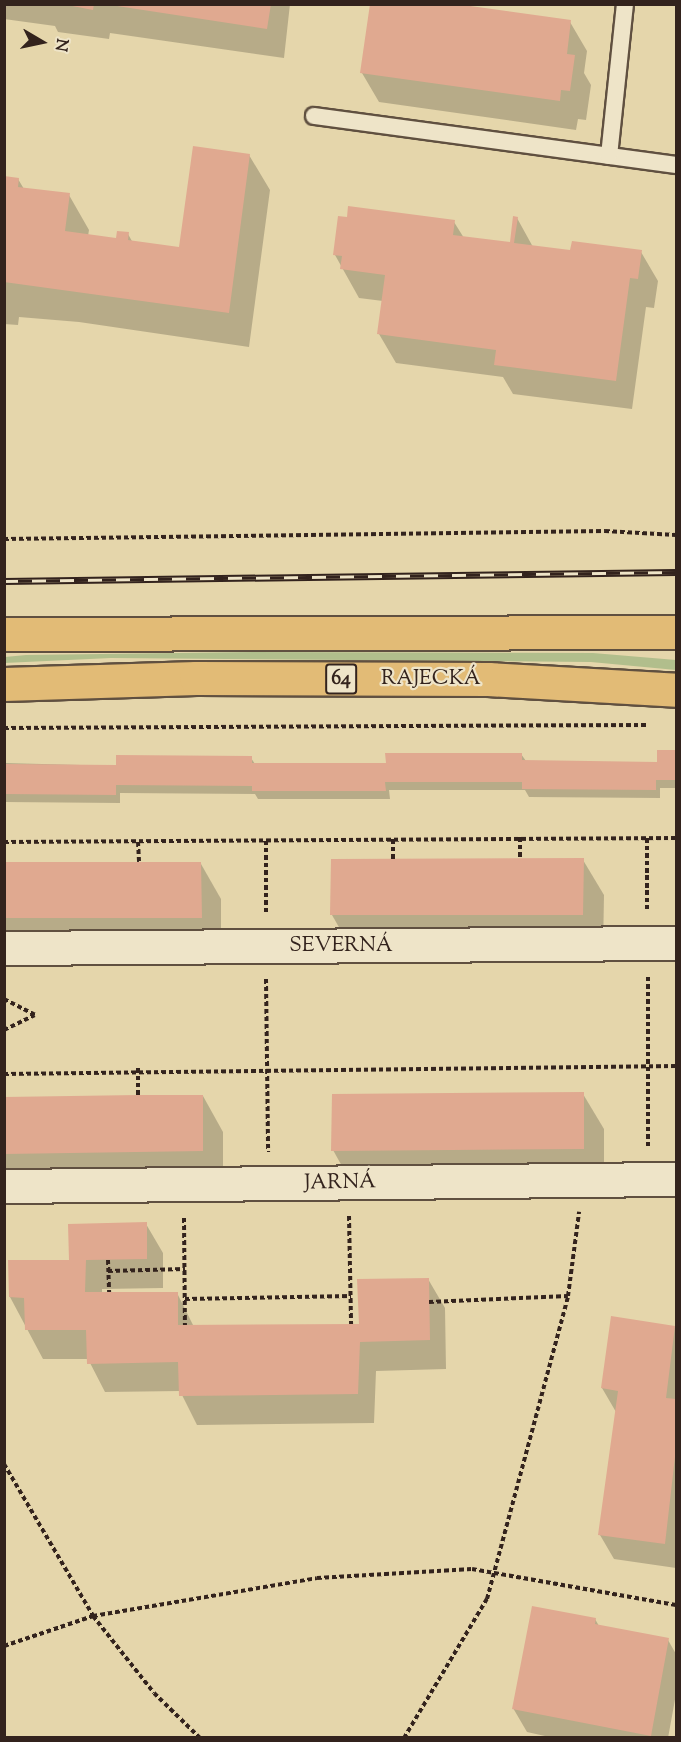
<!DOCTYPE html>
<html>
<head>
<meta charset="utf-8">
<style>
  body { margin:0 }
  #map { position:relative; width:681px; height:1742px; overflow:hidden; background:#e5d6ab; font-family:"Sorts Mill Goudy",serif }
  div>[style] { position:absolute }
  .green>* { inset:0; background:#b1be8c }
  .shadow>* { inset:0; background:#0003 }
  .building>* { inset:0; background:#e0a990 }
  .path>* { height:4px; margin-top:-2px; transform-origin:0; background:repeating-linear-gradient(90deg,#33231d 0 4.5px,transparent 0 7.5px) }
  .roads { filter:drop-shadow(2px 0 #605040) drop-shadow(-2px 0 #605040) drop-shadow(0 2px #605040) drop-shadow(0 -2px #605040) }
  .lane>* { height:16px; margin:-8px; padding:0 8px; transform-origin:8px; border-radius:8px; background:#eee4c8 }
  .street>* { height:33px; margin:-16.5px; padding:0 16.5px; transform-origin:16.5px; border-radius:16.5px; background:#eee4c8 }
  .primary>* { height:33px; margin:-16.5px; padding:0 16.5px; transform-origin:16.5px; border-radius:16.5px; background:#e2bb76 }
  .rail>* { height:7px; margin-top:-3.5px; transform-origin:0; background:repeating-linear-gradient(90deg,#eee4c8 0 14px,#33231d 0 28px); box-sizing:border-box; border-block:2px solid #33231d }
  span { translate:-50% -50%; white-space:nowrap; text-align:center; line-height:1.15; -webkit-text-stroke:4.5px #eee4c8; paint-order:stroke }
  .shield-label span { padding:2px 4px; background:#eee4c8; border:2px solid; border-radius:4px; -webkit-text-stroke-width:0 }
  .shield-label { font-size:20px; color:#33231d; font-weight:700 }
  .street-label { font-size:21px; color:#33231d }
  .frame { position:absolute; inset:0; border:6px solid #33231d; pointer-events:none }
  .north { position:absolute; left:12px; top:12px; width:60px; height:60px; -webkit-text-stroke:4px #eee4c8; paint-order:stroke; rotate:99deg; font-size:16px; font-weight:700; line-height:24px; text-align:center; color:#33231d }
  .north::after { content:''; display:block; margin:auto; width:21px; height:27px; background:#33231d; clip-path:polygon(50% 0,100% 100%,50% 72%,0 100%) }
</style>
</head>
<body>
<div id="map">
  <div class="green">
    <i style="clip-path:polygon(253px 652px,593px 653px,676px 660px,676px 670px,591px 662px,111px 658px,4px 663px,5px 657px,26px 655px)"></i>
  </div>
  <div class="shadow">
    <i style="clip-path:polygon(4px 4px,290px 4px,284px 58px,110px 33px,109px 39px,58px 32px,55px 26px,4px 19px)"></i>
    <i style="clip-path:polygon(570px 22px,587px 51px,584px 73px,591px 85px,586px 120px,578px 119px,576px 130px,379px 102px,362px 73px)"></i>
    <i style="clip-path:polygon(249px 155px,270px 190px,249px 347px,79px 322px,19px 317px,18px 325px,4px 324px,4px 177px,18px 179px,24px 189px,69px 195px,89px 230px,88px 236px,117px 240px,128px 234px,133px 243px,181px 249px)"></i>
    <i style="clip-path:polygon(517px 218px,533px 247px,572px 252px,641px 252px,658px 281px,654px 308px,646px 307px,632px 409px,513px 394px,503px 377px,396px 363px,379px 334px,383px 301px,359px 298px,335px 255px,454px 222px,464px 238px,511px 244px)"></i>
    <i style="clip-path:polygon(658px 751px,676px 752px,676px 788px,660px 788px,660px 798px,529px 797px,525px 790px,389px 790px,390px 799px,258px 799px,255px 794px,120px 793px,120px 803px,4px 802px,4px 763px,118px 766px,251px 758px,255px 764px,387px 764px,521px 754px,526px 761px,658px 763px)"></i>
    <i style="clip-path:polygon(583px 860px,604px 895px,603px 950px,352px 950px,332px 915px,332px 861px)"></i>
    <i style="clip-path:polygon(4px 863px,201px 864px,221px 899px,221px 953px,4px 953px)"></i>
    <i style="clip-path:polygon(583px 1094px,604px 1129px,604px 1184px,353px 1186px,333px 1150px)"></i>
    <i style="clip-path:polygon(203px 1096px,223px 1132px,223px 1186px,4px 1189px,4px 1098px)"></i>
    <i style="clip-path:polygon(146px 1224px,163px 1253px,163px 1288px,102px 1289px,102px 1294px,177px 1293px,194px 1327px,360px 1325px,428px 1279px,445px 1308px,446px 1369px,376px 1371px,374px 1423px,197px 1425px,180px 1391px,105px 1392px,88px 1359px,43px 1359px,10px 1297px,70px 1261px)"></i>
    <i style="clip-path:polygon(675px 1327px,676px 1331px,676px 1568px,614px 1559px,600px 1535px,616px 1412px,602px 1388px)"></i>
    <i style="clip-path:polygon(595px 1619px,599px 1626px,668px 1640px,676px 1654px,676px 1694px,668px 1738px,554px 1738px,527px 1732px,513px 1708px)"></i>
  </div>
  <div class="building">
    <i style="clip-path:polygon(62px 4px,94px 4px,93px 10px)"></i>
    <i style="clip-path:polygon(104px 4px,271px 4px,267px 29px)"></i>
    <i style="clip-path:polygon(370px 4px,456px 4px,571px 20px,567px 54px,575px 55px,570px 91px,561px 90px,560px 101px,360px 73px)"></i>
    <i style="clip-path:polygon(193px 146px,250px 154px,229px 313px,4px 282px,4px 176px,19px 178px,18px 187px,70px 193px,65px 231px,116px 238px,117px 231px,129px 232px,128px 240px,179px 247px)"></i>
    <i style="clip-path:polygon(348px 206px,455px 220px,453px 235px,510px 242px,513px 216px,518px 217px,514px 243px,570px 250px,572px 241px,642px 250px,638px 279px,630px 278px,616px 381px,494px 365px,496px 350px,377px 334px,385px 275px,340px 269px,342px 256px,333px 255px,338px 216px,347px 217px)"></i>
    <i style="clip-path:polygon(657px 750px,676px 750px,676px 780px,656px 780px,656px 790px,522px 789px,522px 782px,385px 782px,386px 791px,252px 791px,252px 786px,116px 785px,116px 795px,4px 794px,4px 764px,116px 765px,116px 755px,252px 756px,252px 763px,386px 763px,385px 753px,522px 753px,522px 760px,657px 762px)"></i>
    <i style="clip-path:polygon(584px 858px,583px 915px,330px 915px,331px 859px)"></i>
    <i style="clip-path:polygon(4px 862px,201px 862px,202px 918px,4px 918px)"></i>
    <i style="clip-path:polygon(584px 1092px,584px 1149px,331px 1151px,332px 1094px)"></i>
    <i style="clip-path:polygon(138px 1095px,203px 1095px,203px 1151px,4px 1154px,4px 1097px)"></i>
    <i style="clip-path:polygon(147px 1222px,147px 1259px,86px 1260px,85px 1292px,178px 1292px,178px 1325px,359px 1324px,357px 1279px,429px 1278px,430px 1340px,360px 1342px,358px 1394px,179px 1396px,178px 1362px,87px 1364px,86px 1330px,25px 1330px,24px 1298px,9px 1297px,8px 1260px,69px 1260px,68px 1224px)"></i>
    <i style="clip-path:polygon(611px 1316px,675px 1326px,666px 1398px,676px 1399px,676px 1448px,665px 1544px,598px 1535px,618px 1391px,601px 1388px)"></i>
    <i style="clip-path:polygon(532px 1606px,596px 1618px,595px 1624px,669px 1638px,651px 1736px,512px 1709px)"></i>
  </div>
  <div class="path">
    <i style="left:4px;top:539px;width:601px;rotate:-0.76deg"></i>
    <i style="left:605px;top:531px;width:71px;rotate:3.2deg"></i>
    <i style="left:4px;top:728px;width:645px;rotate:-0.27deg"></i>
    <i style="left:520px;top:837px;width:21px;rotate:90deg"></i>
    <i style="left:647px;top:838px;width:71px;rotate:90deg"></i>
    <i style="left:393px;top:839px;width:20px;rotate:90deg"></i>
    <i style="left:4px;top:842px;width:672px;rotate:-0.34deg"></i>
    <i style="left:138px;top:842px;width:20px;rotate:87deg"></i>
    <i style="left:266px;top:912px;width:71px;rotate:-90deg"></i>
    <i style="left:648px;top:977px;width:169px;rotate:90deg"></i>
    <i style="left:266px;top:979px;width:173px;rotate:89.3deg"></i>
    <i style="left:4px;top:999px;width:36px;rotate:27deg"></i>
    <i style="left:4px;top:1030px;width:34px;rotate:-26deg"></i>
    <i style="left:4px;top:1074px;width:672px;rotate:-0.68deg"></i>
    <i style="left:138px;top:1095px;width:29px;rotate:-90deg"></i>
    <i style="left:349px;top:1216px;width:108px;rotate:88.9deg"></i>
    <i style="left:184px;top:1218px;width:107px;rotate:89.5deg"></i>
    <i style="left:108px;top:1260px;width:32px;rotate:88deg"></i>
    <i style="left:108px;top:1271px;width:77px;rotate:-1.5deg"></i>
    <i style="left:185px;top:1299px;width:166px;rotate:-1deg"></i>
    <i style="left:429px;top:1302px;width:139px;rotate:-2.5deg"></i>
    <i style="left:4px;top:1464px;width:176px;rotate:59.6deg"></i>
    <i style="left:93px;top:1616px;width:98px;rotate:51.6deg"></i>
    <i style="left:154px;top:1693px;width:64px;rotate:44.4deg"></i>
    <i style="left:4px;top:1646px;width:94px;rotate:-18.6deg"></i>
    <i style="left:93px;top:1616px;width:227px;rotate:-9.6deg"></i>
    <i style="left:317px;top:1578px;width:155px;rotate:-3.3deg"></i>
    <i style="left:472px;top:1569px;width:207px;rotate:10deg"></i>
    <i style="left:404px;top:1738px;width:162px;rotate:-59.2deg"></i>
    <i style="left:487px;top:1599px;width:314px;rotate:-75deg"></i>
    <i style="left:568px;top:1296px;width:85px;rotate:-82.5deg"></i>
  </div>
  <div class="roads">
    <div class="lane">
      <i style="left:314px;top:116px;width:365px;rotate:7.7deg"></i>
      <i style="left:609px;top:156px;width:153px;rotate:-84deg"></i>
    </div>
    <div class="street">
      <i style="left:4px;top:948px;width:672px;rotate:-0.43deg"></i>
      <i style="left:4px;top:1186px;width:672px;rotate:-0.6deg"></i>
    </div>
    <div class="primary">
      <i style="left:4px;top:634px;width:672px;rotate:-0.17deg"></i>
      <i style="left:4px;top:684px;width:192px;rotate:-1.8deg"></i>
      <i style="left:196px;top:678px;width:292px;rotate:0.2deg"></i>
      <i style="left:488px;top:679px;width:188px;rotate:3.3deg"></i>
    </div>
  </div>
  <div class="rail">
    <i style="left:4px;top:581px;width:672px;rotate:-0.77deg"></i>
  </div>
  <div class="shield-label">
    <span style="left:341px;top:679px">64</span>
  </div>
  <div class="street-label">
    <span style="left:431px;top:679px">RAJECKÁ</span>
    <span style="left:341px;top:946px">SEVERNÁ</span>
    <span style="left:340px;top:1183px;rotate:-1deg">JARNÁ</span>
  </div>
  <div class="frame"></div>
  <div class="north">N</div>
</div>
</body>
</html>
